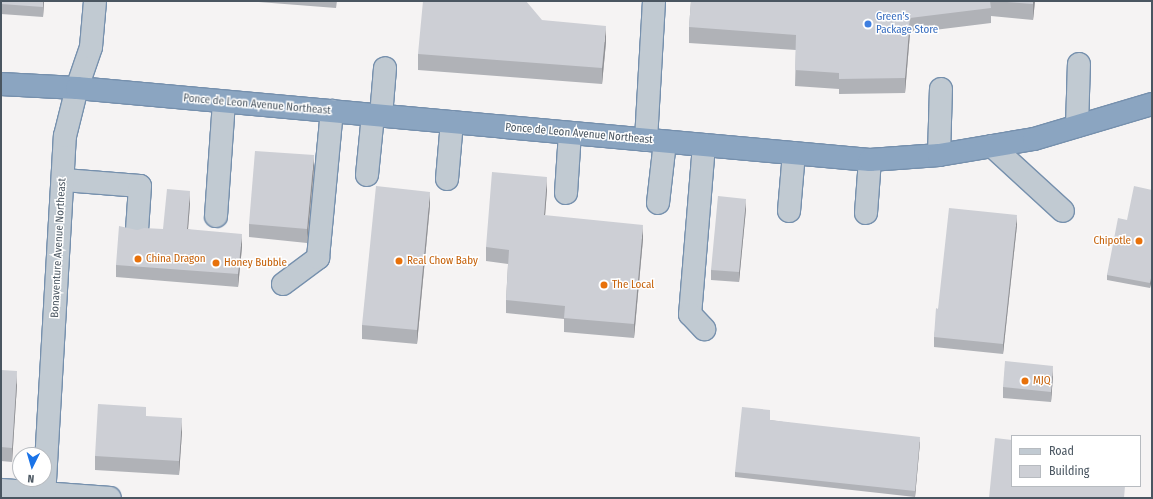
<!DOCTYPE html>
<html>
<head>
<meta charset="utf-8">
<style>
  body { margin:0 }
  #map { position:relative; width:1153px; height:499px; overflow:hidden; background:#f5f3f3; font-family:"Fira Sans Condensed",sans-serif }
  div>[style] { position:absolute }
  .roads { filter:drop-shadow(1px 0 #7690ad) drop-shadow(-1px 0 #7690ad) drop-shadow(0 1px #7690ad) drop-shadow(0 -1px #7690ad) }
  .minor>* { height:22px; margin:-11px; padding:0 11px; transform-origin:11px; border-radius:11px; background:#c1cad2 }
  .highway>* { height:22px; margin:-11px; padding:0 11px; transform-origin:11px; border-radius:11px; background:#8ba5c1 }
  .wall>* { inset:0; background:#b0b2b7 }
  .shaded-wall>* { inset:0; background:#909195 }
  .building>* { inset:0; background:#cdcfd5 }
  .dots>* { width:11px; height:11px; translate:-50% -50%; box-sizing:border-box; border:2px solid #fff; border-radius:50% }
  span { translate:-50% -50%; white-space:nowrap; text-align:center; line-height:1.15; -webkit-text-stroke:3px #fff; paint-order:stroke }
  .shop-label { font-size:11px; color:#366cbe }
  .left { translate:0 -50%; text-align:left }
  .street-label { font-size:11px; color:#4a5661 }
  .food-label { font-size:11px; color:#c56008 }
  .right { translate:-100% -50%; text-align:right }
  .frame { position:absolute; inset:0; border:2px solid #4a5661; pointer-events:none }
  .legend { position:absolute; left:1011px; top:435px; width:130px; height:52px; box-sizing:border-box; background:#fff; border:1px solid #b7bbc0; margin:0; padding:5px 7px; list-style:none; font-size:12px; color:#4a5661 }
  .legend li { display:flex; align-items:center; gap:8px; height:20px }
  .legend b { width:20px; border:1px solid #b7bbc0 }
  .north { position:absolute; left:12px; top:447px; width:40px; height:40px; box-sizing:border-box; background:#fff; border:1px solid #b7bbc0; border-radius:50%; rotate:185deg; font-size:11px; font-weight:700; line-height:16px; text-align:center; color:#4a5661 }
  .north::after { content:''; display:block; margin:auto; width:14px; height:18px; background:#1a73e8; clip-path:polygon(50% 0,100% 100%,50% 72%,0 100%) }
</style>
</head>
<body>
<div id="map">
  <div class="roads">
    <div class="minor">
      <i style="left:381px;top:116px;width:48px;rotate:-85.2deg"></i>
      <i style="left:1077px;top:126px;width:62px;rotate:-88.2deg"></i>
      <i style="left:646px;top:140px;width:139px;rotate:-86.7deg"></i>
      <i style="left:704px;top:145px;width:170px;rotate:94.7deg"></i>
      <i style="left:690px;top:314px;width:21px;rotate:47deg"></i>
      <i style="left:992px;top:146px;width:96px;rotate:42.5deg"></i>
      <i style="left:939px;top:155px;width:66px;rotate:-88.3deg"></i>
      <i style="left:367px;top:175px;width:60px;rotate:-84.3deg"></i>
      <i style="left:447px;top:179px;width:57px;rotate:-85deg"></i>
      <i style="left:64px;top:180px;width:76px;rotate:4.5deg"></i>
      <i style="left:140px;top:186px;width:44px;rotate:93.9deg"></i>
      <i style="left:566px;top:193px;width:60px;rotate:-86.2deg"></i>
      <i style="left:658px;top:203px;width:61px;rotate:-83.5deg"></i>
      <i style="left:789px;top:211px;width:58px;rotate:-85.1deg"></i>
      <i style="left:866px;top:213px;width:53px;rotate:-85.7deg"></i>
      <i style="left:216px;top:216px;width:114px;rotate:-86deg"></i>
      <i style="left:283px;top:284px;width:44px;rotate:-36.6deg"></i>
      <i style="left:318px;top:258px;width:148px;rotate:-84.6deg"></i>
      <i style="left:1px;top:490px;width:109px;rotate:4.2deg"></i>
      <i style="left:44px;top:498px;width:363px;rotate:-86.7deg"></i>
      <i style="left:65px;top:136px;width:49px;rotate:-76deg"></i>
      <i style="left:77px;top:88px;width:43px;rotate:-71.1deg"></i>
      <i style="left:91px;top:47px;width:46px;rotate:-85deg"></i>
    </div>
    <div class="highway">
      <i style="left:1px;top:84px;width:76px;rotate:3deg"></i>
      <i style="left:77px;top:88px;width:796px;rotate:5.19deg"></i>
      <i style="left:870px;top:160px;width:69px;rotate:-4.1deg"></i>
      <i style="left:939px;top:155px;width:96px;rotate:-9.6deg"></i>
      <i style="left:1034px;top:139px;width:123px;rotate:-16.5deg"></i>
    </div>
  </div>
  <div class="wall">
    <i style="clip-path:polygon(1px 1px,44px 1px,43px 17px,1px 14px)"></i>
    <i style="clip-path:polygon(246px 1px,337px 1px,336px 8px)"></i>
    <i style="clip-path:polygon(691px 1px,1035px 1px,1033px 20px,991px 16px,991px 23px,910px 33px,905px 93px,839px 94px,839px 89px,795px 86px,796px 50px,689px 43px,689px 27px)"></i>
    <i style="clip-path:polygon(606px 42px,602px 84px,418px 70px,418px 54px)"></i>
    <i style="clip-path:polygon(314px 169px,307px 243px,249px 237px,249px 224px)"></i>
    <i style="clip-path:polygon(547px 190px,545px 216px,643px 239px,634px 338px,564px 332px,564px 319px,506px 313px,506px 300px,508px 264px,486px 261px,486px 247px)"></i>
    <i style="clip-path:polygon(1152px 190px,1152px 278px,1150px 288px,1107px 280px,1107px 275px)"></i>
    <i style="clip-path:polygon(190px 204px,188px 229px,242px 247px,238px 287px,116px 277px,116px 265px,137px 230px,163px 229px)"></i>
    <i style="clip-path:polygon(430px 205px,417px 344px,362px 339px,362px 325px)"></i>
    <i style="clip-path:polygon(746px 209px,739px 282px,711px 280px,711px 270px)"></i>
    <i style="clip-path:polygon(1017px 225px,1003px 354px,934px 347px,934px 337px,938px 309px)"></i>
    <i style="clip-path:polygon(1px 370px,17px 385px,12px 462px,1px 461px)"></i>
    <i style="clip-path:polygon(1053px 376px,1051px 402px,1003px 398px,1003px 387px)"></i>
    <i style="clip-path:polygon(770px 415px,770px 420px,920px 442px,915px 497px,735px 477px,735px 472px)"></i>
    <i style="clip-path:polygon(146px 416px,182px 432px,179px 475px,95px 470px,95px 456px)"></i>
  </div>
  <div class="shaded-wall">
    <i style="clip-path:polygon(43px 1px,44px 1px,43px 17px)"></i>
    <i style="clip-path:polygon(1033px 1px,1035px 1px,1033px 20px)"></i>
    <i style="clip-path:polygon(910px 18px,910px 33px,905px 93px,905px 78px)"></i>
    <i style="clip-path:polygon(606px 26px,606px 42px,602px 84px,602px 68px)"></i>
    <i style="clip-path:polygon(314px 155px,314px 169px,307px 243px,307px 229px)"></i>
    <i style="clip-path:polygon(547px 177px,547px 190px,544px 229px,544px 215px)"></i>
    <i style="clip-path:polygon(190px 191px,190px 204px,187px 242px,187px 229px)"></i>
    <i style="clip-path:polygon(430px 192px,430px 205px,417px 344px,417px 330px)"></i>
    <i style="clip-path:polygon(746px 199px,746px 209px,739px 282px,739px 272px)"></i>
    <i style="clip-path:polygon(1017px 215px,1017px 225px,1003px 354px,1003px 344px)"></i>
    <i style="clip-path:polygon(643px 225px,643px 239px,634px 338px,634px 324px)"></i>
    <i style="clip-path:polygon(242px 234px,242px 247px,238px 287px,238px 274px)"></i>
    <i style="clip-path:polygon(1152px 273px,1152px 278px,1150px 288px,1150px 283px)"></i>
    <i style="clip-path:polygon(1053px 366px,1053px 376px,1051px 402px,1051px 392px)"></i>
    <i style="clip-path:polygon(17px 371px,17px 385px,12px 462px,12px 448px)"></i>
    <i style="clip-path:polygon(182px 418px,182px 432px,179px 475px,179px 461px)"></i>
    <i style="clip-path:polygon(920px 437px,920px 442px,915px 497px,915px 491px)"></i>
  </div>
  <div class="building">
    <i style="clip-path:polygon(1px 1px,43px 1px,43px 7px,1px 4px)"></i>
    <i style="clip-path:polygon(423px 1px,526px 1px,542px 20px,606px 26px,602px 68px,418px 54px)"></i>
    <i style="clip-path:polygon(691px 1px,990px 1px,991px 8px,910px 18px,905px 78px,839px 79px,839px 73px,795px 70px,796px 35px,689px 27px)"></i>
    <i style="clip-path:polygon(994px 1px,1033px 1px,1033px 4px)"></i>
    <i style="clip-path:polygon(255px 151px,314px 155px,307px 229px,249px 224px)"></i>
    <i style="clip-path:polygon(492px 172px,547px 177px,544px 215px,643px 225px,634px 324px,564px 318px,565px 306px,506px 300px,509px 250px,486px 247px)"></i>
    <i style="clip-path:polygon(376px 186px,430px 192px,417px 330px,362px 325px)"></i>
    <i style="clip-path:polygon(1134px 186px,1152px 190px,1152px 273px,1150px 283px,1107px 275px,1118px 218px,1127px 220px)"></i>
    <i style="clip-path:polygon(167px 189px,190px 191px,187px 229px,242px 234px,238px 274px,116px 265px,119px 226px,137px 230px,144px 228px,163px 229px)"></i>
    <i style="clip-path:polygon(718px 196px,746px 199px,739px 272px,711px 270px)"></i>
    <i style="clip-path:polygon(949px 208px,1017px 215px,1003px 344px,934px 337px,936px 308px,938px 309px)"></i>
    <i style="clip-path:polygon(1005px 361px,1053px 366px,1051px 392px,1003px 387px)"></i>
    <i style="clip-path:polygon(1px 370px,17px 371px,12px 448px,1px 447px)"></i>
    <i style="clip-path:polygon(98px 404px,146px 407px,146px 416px,182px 418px,179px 461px,95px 456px)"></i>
    <i style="clip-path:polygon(742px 407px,770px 410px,770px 420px,920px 437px,915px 491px,735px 472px)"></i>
    <i style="clip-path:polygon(995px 438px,1012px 440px,1012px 486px,1125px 486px,1124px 498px,989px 498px)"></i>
  </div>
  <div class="dots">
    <i style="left:868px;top:24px;background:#3f7fe0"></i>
    <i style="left:1139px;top:241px;background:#e8710a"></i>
    <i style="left:138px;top:259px;background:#e8710a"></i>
    <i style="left:399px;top:261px;background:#e8710a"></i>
    <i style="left:216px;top:263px;background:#e8710a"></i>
    <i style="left:604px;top:285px;background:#e8710a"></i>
    <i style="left:1025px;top:381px;background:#e8710a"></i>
  </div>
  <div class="shop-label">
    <span class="left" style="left:876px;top:24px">Green's<br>Package Store</span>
  </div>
  <div class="street-label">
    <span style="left:257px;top:105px;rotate:5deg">Ponce de Leon Avenue Northeast</span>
    <span style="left:579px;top:134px;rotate:5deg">Ponce de Leon Avenue Northeast</span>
    <span style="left:59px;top:248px;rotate:-87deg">Bonaventure Avenue Northeast</span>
  </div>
  <div class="food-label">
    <span class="right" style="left:1131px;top:241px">Chipotle</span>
    <span class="left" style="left:146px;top:259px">China Dragon</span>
    <span class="left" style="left:407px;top:261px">Real Chow Baby</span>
    <span class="left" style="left:224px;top:263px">Honey Bubble</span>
    <span class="left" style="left:612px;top:285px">The Local</span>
    <span class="left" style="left:1033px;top:381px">MJQ</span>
  </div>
  <div class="frame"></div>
  <ul class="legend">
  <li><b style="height:5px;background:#c1cad2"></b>Road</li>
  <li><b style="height:11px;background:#cdcfd5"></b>Building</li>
  </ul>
  <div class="north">N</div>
</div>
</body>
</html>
